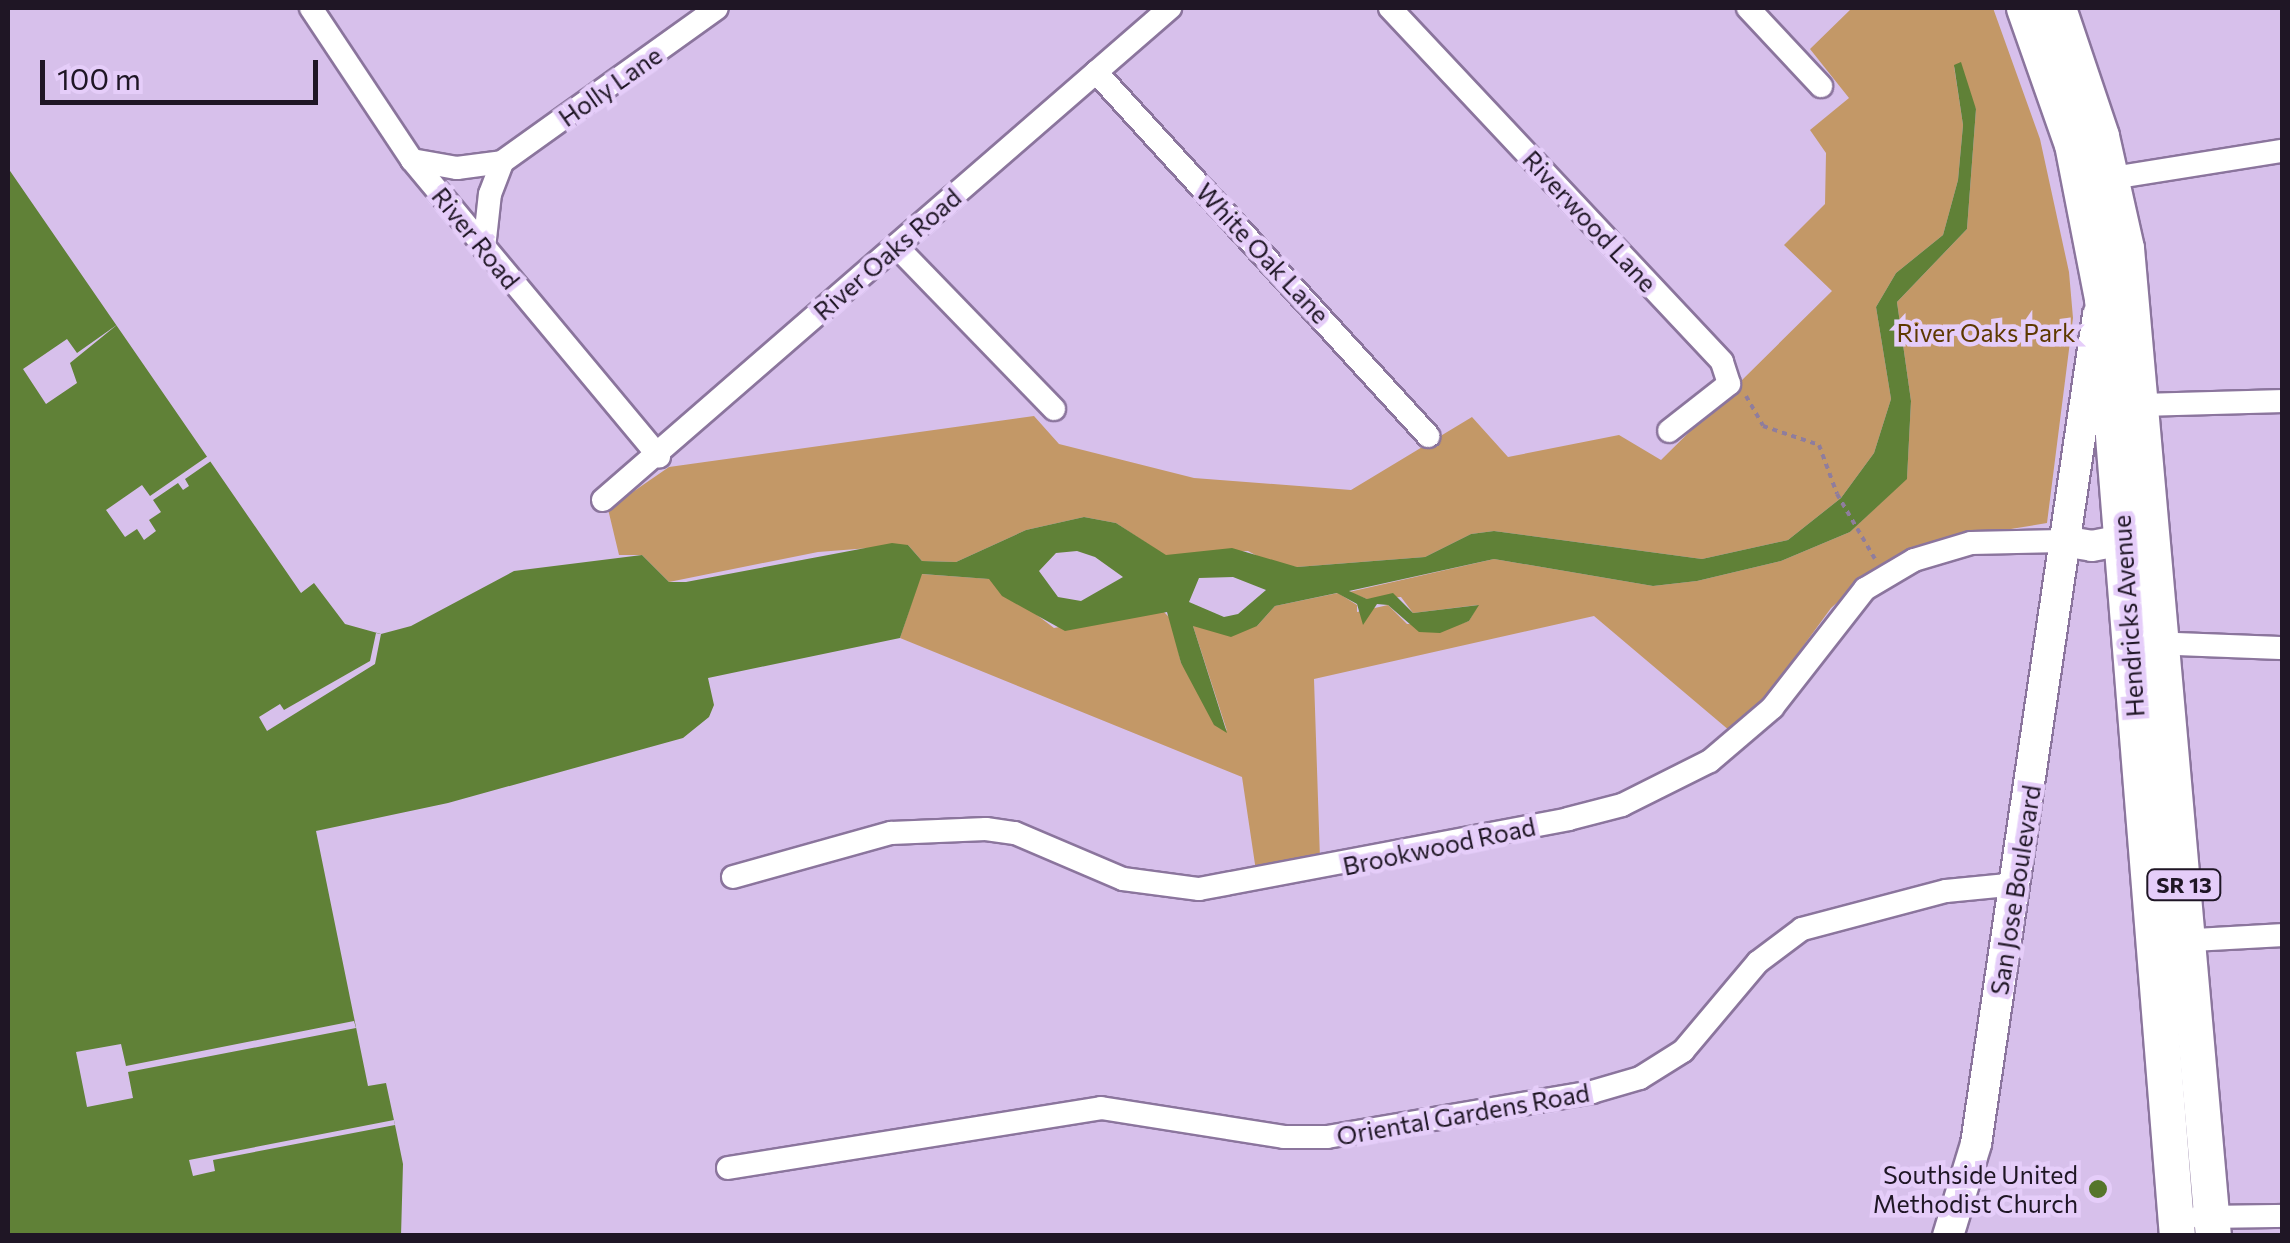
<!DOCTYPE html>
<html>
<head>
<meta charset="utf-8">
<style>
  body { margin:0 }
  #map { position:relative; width:2290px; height:1243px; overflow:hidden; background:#d7c0eb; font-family:Commissioner,sans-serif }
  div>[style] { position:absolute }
  .green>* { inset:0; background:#c39867 }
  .water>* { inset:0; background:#608137 }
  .pier>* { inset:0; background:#d7c0eb }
  .path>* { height:4px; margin-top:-2px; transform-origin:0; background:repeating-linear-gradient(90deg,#8f7d9d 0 5px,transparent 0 10px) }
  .roads { filter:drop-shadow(2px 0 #8b759d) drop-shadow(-2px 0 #8b759d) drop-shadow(0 2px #8b759d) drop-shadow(0 -2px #8b759d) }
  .street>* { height:22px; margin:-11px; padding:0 11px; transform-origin:11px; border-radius:11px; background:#fff }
  .secondary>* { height:30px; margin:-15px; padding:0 15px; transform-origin:15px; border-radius:15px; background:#fff }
  .primary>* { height:35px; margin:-17.5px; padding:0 17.5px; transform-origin:17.5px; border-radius:17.5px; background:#fff }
  .dots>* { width:28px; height:28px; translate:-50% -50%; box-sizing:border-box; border:5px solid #e5cdf9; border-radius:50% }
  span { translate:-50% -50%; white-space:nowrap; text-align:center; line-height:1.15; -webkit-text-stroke:9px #e5cdf9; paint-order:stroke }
  .shield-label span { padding:2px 8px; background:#e5cdf9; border:2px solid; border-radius:8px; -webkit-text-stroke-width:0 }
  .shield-label { font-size:22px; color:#1f1625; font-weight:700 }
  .street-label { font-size:25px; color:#1f1625 }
  .park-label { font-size:25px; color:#5d3800 }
  .poi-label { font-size:25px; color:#1f1625 }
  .right { translate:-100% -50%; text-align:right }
  .frame { position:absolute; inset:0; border:10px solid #1f1625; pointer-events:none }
  .scale { position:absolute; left:40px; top:60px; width:278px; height:45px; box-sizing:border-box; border:5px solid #1f1625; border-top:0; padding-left:12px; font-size:30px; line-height:35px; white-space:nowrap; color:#1f1625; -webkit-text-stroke:8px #e5cdf9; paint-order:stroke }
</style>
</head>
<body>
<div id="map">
  <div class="green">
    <i style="clip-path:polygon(1852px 8px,1993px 8px,2040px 139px,2069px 272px,2073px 318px,2047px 523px,1925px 543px,1873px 571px,1831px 608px,1772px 689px,1730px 731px,1594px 616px,1314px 679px,1320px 859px,1256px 871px,1242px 777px,900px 638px,921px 574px,990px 579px,1054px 628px,1161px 609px,1171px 619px,1181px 663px,1227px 731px,1193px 626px,1257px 626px,1275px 606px,1338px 593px,1357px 605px,1357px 612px,1388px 605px,1407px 624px,1457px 625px,1469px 621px,1478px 605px,1413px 613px,1401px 597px,1367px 599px,1349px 592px,1494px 559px,1653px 586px,1697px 581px,1781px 561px,1850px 532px,1907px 478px,1911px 401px,1897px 302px,1967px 229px,1976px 109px,1954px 66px,1963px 125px,1958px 180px,1943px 235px,1896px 273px,1876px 307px,1891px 399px,1874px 453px,1841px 498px,1788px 540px,1702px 559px,1494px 531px,1471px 534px,1425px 557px,1297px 567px,1274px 565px,1248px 551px,1166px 556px,1116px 523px,1084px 517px,1026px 530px,956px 562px,922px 561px,908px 545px,818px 552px,669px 582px,642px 555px,619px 555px,608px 509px,669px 467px,1034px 416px,1059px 444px,1194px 478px,1351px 490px,1472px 417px,1508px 457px,1619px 435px,1661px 460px,1832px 291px,1784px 245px,1825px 204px,1826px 153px,1810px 130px,1849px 98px,1810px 49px)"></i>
  </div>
  <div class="water">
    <i style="clip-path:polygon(evenodd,1961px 62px,1976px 109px,1967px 229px,1897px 302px,1911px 401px,1907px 479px,1850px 532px,1781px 561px,1697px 581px,1653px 586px,1494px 559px,1349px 591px,1367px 599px,1393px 593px,1413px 613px,1479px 605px,1469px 621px,1440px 633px,1419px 632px,1388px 605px,1377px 604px,1363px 625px,1357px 604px,1337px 593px,1275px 606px,1257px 626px,1231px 637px,1193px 626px,1227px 733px,1214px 725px,1181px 663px,1167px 612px,1065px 631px,1002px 596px,989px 579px,922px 574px,900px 638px,708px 678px,714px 705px,709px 717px,683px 738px,448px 803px,316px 831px,368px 1086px,386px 1083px,395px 1125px,403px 1164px,401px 1236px,8px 1235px,8px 168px,301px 593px,314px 583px,345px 624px,381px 634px,411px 626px,514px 571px,642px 555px,669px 582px,686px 582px,892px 543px,908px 545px,922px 561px,956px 562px,1026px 530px,1084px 517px,1116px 523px,1166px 555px,1232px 548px,1297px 567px,1425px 557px,1471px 534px,1494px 531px,1702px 559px,1788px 540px,1841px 498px,1874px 453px,1891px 399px,1876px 307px,1896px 273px,1943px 235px,1958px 180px,1963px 125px,1954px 65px,1961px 62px,1077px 551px,1095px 557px,1123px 577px,1081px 601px,1058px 597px,1039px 571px,1056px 553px,1077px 551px,1961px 62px,1233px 577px,1266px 590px,1238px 614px,1224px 617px,1189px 602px,1199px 578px,1233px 577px)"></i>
  </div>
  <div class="pier">
    <i style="clip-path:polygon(118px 324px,70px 363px,77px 383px,46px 404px,23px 369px,67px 339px,77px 353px)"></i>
    <i style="clip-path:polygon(208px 456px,211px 461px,185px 479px,189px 486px,183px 490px,178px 483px,153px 500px,161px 512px,149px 520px,156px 531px,144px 540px,137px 529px,125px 537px,106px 510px,142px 485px,150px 496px)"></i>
    <i style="clip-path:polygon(376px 633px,381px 634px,375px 664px,267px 731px,259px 717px,280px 704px,284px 710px,370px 661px)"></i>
    <i style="clip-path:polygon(354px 1021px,356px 1028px,128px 1072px,133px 1098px,87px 1107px,76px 1052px,121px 1044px,126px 1066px)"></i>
    <i style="clip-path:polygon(394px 1120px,395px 1125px,213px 1160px,215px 1171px,193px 1176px,189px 1160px)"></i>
  </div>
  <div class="path">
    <i style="left:1746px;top:396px;width:34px;rotate:60deg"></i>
    <i style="left:1763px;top:426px;width:59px;rotate:18.7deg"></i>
    <i style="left:1819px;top:445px;width:52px;rotate:69.8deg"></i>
    <i style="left:1837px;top:494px;width:75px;rotate:59.7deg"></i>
  </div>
  <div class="roads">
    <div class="street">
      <i style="left:311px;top:8px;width:182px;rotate:56.4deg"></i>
      <i style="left:412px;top:160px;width:386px;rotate:50.2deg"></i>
      <i style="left:1390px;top:8px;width:485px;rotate:46.8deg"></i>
      <i style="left:1722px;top:362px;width:23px;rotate:72deg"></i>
      <i style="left:1729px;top:384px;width:76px;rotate:141.9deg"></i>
      <i style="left:1748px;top:8px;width:107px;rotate:46.9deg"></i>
      <i style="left:1096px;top:72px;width:493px;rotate:47.6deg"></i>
      <i style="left:412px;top:160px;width:46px;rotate:10.1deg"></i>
      <i style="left:457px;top:168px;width:45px;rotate:-7.6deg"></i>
      <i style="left:2100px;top:180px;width:184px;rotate:-9.1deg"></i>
      <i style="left:896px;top:246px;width:227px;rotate:45.9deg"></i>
      <i style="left:484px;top:248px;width:54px;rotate:-83.7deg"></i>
      <i style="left:490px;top:194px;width:34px;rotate:-69deg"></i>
      <i style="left:502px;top:162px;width:264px;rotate:-35.6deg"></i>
      <i style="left:2143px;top:405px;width:139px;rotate:-1.6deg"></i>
      <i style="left:603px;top:500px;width:751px;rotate:-40.95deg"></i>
      <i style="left:2149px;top:643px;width:133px;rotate:2.2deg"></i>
      <i style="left:733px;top:877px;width:164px;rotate:-15.6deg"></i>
      <i style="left:891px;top:833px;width:95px;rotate:-2.4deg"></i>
      <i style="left:986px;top:829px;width:29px;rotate:8deg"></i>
      <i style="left:1015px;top:833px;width:117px;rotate:23.1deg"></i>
      <i style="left:1123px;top:879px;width:77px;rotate:7.5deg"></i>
      <i style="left:1199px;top:889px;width:376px;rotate:-10.7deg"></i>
      <i style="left:1568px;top:819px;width:56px;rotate:-14.5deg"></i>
      <i style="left:1622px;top:805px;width:98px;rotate:-26.6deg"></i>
      <i style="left:1710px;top:761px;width:82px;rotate:-40.5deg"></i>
      <i style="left:1772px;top:708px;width:151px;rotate:-52deg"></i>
      <i style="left:1865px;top:589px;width:57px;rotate:-30.6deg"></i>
      <i style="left:1914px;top:560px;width:59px;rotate:-16.6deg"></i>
      <i style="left:1971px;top:543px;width:91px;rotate:-1.3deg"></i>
      <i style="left:2176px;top:941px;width:106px;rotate:-3.2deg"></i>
      <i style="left:728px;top:1168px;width:378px;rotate:-9.1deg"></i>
      <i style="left:1101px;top:1108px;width:185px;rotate:9deg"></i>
      <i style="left:1284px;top:1137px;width:43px"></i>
      <i style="left:1327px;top:1137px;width:269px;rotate:-9.6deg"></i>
      <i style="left:1592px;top:1092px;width:50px;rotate:-16.3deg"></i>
      <i style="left:1640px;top:1078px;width:51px;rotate:-32.1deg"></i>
      <i style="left:1683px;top:1051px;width:116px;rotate:-49.9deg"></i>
      <i style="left:1758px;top:962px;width:55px;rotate:-36.9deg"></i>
      <i style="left:1802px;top:929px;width:149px;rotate:-14.8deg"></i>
      <i style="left:1946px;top:891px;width:72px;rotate:-5.6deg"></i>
      <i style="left:2199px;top:1217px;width:83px;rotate:-0.7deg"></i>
    </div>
    <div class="secondary">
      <i style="left:2062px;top:541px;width:30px;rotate:9deg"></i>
      <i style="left:2092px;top:546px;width:52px;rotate:-11.1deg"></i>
      <i style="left:1948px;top:1236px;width:96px;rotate:-73.1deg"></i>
      <i style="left:1976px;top:1144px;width:838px;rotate:-81.63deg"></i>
    </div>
    <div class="primary">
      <i style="left:2024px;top:8px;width:144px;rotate:70.6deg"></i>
      <i style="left:2072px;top:144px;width:157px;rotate:79deg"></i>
      <i style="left:2102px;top:298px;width:941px;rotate:85.43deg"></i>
      <i style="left:2058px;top:8px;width:135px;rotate:71.4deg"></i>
      <i style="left:2101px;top:136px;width:115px;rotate:77.4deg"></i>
      <i style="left:2126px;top:248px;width:992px;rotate:84.97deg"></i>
    </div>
  </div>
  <div class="dots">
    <i style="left:2098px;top:1189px;background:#55752b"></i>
  </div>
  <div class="shield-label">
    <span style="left:2184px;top:885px">SR 13</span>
  </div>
  <div class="street-label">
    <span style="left:610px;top:86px;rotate:-35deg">Holly Lane</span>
    <span style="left:1590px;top:221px;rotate:47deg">Riverwood Lane</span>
    <span style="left:476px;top:238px;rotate:51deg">River Road</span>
    <span style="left:1263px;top:253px;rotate:47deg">White Oak Lane</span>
    <span style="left:887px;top:254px;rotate:-41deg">River Oaks Road</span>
    <span style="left:2128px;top:616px;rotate:-94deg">Hendricks Avenue</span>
    <span style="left:1439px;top:846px;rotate:-12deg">Brookwood Road</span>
    <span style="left:2015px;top:890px;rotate:-81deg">San Jose Boulevard</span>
    <span style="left:1463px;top:1114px;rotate:-10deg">Oriental Gardens Road</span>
  </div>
  <div class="park-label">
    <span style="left:1986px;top:332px">River Oaks Park</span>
  </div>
  <div class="poi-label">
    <span class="right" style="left:2078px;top:1189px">Southside United<br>Methodist Church</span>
  </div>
  <div class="frame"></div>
  <div class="scale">100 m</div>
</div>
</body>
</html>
